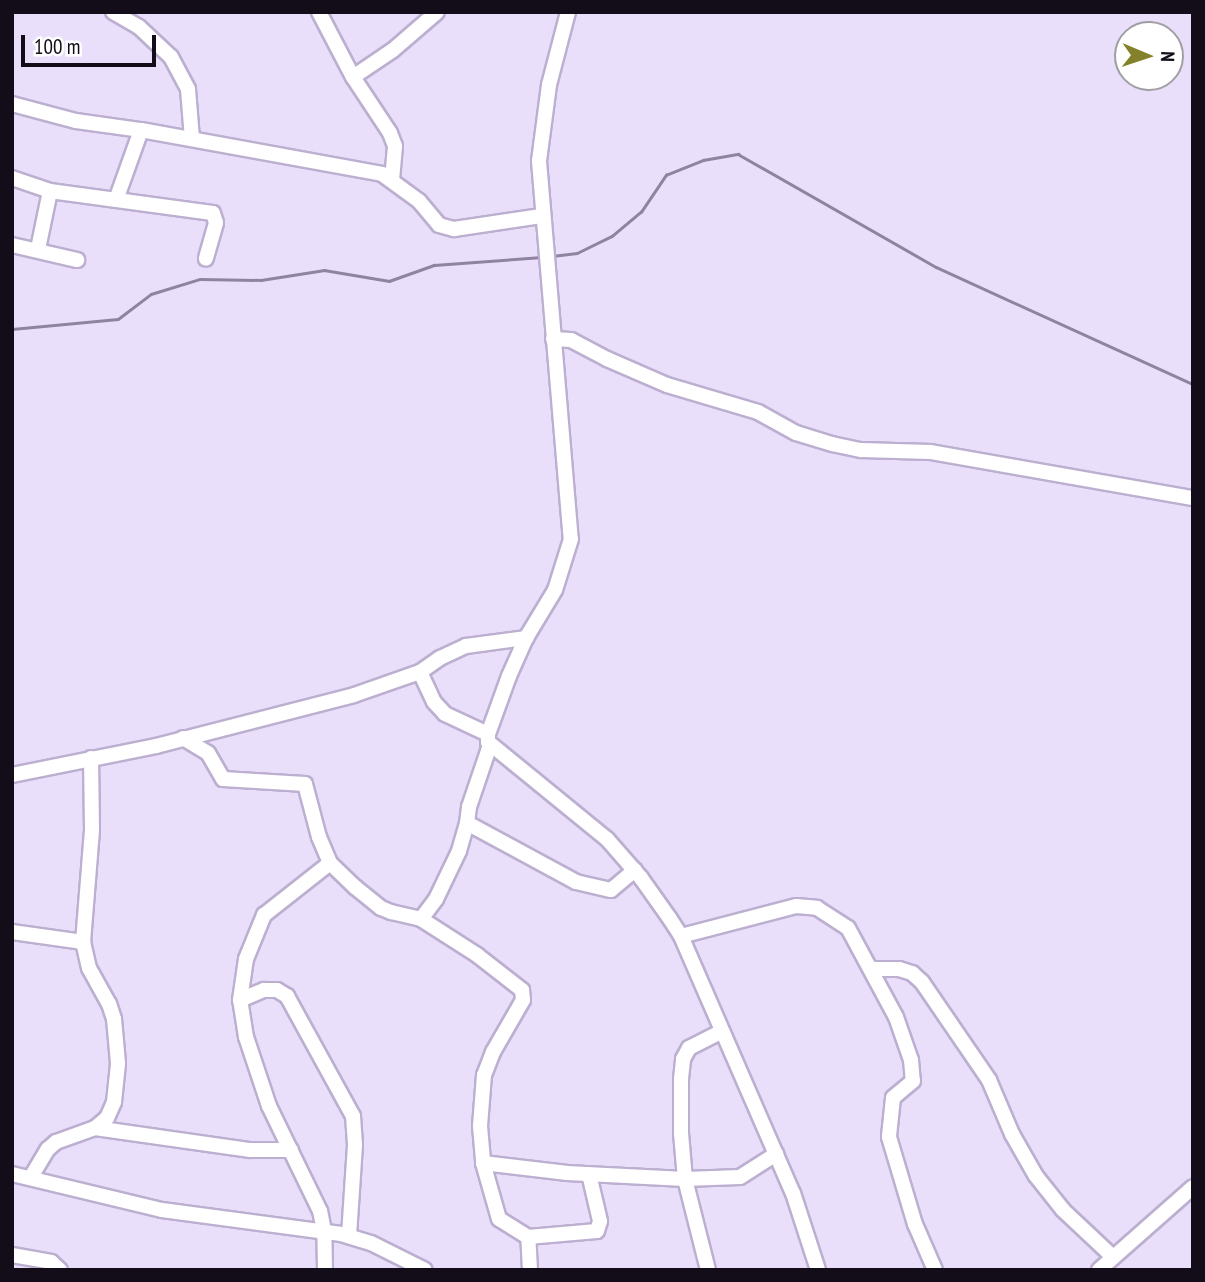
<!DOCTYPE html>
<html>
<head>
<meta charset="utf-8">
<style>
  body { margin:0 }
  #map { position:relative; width:1205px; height:1282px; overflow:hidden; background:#eadffb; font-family:"PT Sans Narrow",sans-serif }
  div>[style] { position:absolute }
  .stream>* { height:2.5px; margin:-1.25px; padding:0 1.25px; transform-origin:1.25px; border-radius:1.25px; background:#8f83a2 }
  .roads { filter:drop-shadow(2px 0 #bcafd0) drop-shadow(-2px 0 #bcafd0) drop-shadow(0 2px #bcafd0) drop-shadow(0 -2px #bcafd0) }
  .minor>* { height:14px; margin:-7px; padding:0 7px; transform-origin:7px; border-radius:7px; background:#fff }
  span { translate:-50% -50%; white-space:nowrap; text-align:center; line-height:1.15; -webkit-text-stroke:5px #fff; paint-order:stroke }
  .frame { position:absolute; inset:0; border:14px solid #120d18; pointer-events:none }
  .north { position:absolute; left:1114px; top:21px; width:70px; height:70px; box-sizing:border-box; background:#fff; border:2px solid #a09ea3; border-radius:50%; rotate:92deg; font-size:19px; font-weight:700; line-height:28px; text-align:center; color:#120d18 }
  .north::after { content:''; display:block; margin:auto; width:24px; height:32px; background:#838129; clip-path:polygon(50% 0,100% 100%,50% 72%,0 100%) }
  .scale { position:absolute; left:21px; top:35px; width:135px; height:32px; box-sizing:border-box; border:4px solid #120d18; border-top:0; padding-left:9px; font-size:21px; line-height:24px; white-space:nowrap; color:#120d18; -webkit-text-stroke:5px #fff; paint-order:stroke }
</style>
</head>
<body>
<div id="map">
  <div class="stream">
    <i style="left:552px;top:256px;width:25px;rotate:-7deg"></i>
    <i style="left:577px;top:253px;width:39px;rotate:-26deg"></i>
    <i style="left:612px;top:236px;width:38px;rotate:-40deg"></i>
    <i style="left:641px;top:212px;width:45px;rotate:-56deg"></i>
    <i style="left:666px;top:175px;width:40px;rotate:-22deg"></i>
    <i style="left:703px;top:160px;width:36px;rotate:-10deg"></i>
    <i style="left:738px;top:154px;width:228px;rotate:29.7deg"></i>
    <i style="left:936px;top:267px;width:282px;rotate:24.5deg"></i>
    <i style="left:12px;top:329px;width:106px;rotate:-5.4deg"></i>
    <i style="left:118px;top:319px;width:41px;rotate:-37.1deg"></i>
    <i style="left:151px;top:294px;width:51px;rotate:-17deg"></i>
    <i style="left:200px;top:279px;width:61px;rotate:0.9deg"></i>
    <i style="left:261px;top:280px;width:64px;rotate:-9deg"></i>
    <i style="left:324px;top:270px;width:66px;rotate:9.6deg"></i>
    <i style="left:389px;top:281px;width:48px;rotate:-19.6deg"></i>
    <i style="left:434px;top:265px;width:108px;rotate:-4.2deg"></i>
  </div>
  <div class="roads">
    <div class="minor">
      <i style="left:113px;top:12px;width:30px;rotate:30deg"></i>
      <i style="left:139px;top:27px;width:44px;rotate:43.2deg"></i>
      <i style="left:171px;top:57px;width:36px;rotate:62deg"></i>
      <i style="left:188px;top:89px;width:50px;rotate:85.4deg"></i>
      <i style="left:319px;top:12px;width:73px;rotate:62.4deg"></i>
      <i style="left:353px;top:77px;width:67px;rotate:56.5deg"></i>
      <i style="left:390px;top:133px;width:14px;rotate:69deg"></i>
      <i style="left:395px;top:146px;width:34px;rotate:95deg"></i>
      <i style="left:568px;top:12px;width:75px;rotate:104.6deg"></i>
      <i style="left:549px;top:85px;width:77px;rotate:97.5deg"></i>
      <i style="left:539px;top:161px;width:379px;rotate:85.2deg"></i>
      <i style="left:571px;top:539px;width:53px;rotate:107.4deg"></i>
      <i style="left:555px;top:590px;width:56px;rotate:121.1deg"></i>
      <i style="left:526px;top:638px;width:42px;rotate:114.1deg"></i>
      <i style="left:509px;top:676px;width:62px;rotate:109.9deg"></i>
      <i style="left:488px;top:734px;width:8px;rotate:90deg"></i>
      <i style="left:488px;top:742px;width:154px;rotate:39.2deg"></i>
      <i style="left:607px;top:839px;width:52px;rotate:48.9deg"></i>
      <i style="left:641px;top:878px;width:50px;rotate:54.7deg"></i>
      <i style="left:670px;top:919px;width:20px;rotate:57deg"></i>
      <i style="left:681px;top:936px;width:280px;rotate:66.5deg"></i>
      <i style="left:793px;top:1193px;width:81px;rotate:72deg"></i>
      <i style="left:353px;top:77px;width:48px;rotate:-34deg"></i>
      <i style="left:393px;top:50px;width:58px;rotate:-40.8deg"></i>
      <i style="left:12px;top:104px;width:66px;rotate:14.9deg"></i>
      <i style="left:76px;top:121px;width:66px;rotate:7.9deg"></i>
      <i style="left:141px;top:130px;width:245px;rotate:10.3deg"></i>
      <i style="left:382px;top:174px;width:46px;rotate:36.1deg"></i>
      <i style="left:419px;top:201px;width:31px;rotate:50deg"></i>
      <i style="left:439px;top:225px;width:16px;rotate:15deg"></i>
      <i style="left:454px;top:229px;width:88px;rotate:-8.5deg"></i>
      <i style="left:12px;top:178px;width:40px;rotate:18.9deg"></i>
      <i style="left:50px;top:191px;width:164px;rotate:7.7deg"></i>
      <i style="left:213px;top:213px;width:10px;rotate:73deg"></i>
      <i style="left:216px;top:223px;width:37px;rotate:106deg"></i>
      <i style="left:116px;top:200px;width:74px;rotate:-70.3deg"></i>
      <i style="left:12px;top:245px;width:67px;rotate:13deg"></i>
      <i style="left:38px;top:249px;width:59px;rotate:-78.3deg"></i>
      <i style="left:553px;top:339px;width:18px;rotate:3deg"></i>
      <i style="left:571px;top:340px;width:41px;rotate:27.8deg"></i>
      <i style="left:607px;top:359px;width:65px;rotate:23.4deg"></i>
      <i style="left:667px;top:385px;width:95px;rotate:16.5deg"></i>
      <i style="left:758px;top:412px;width:43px;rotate:28.9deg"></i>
      <i style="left:796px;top:433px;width:38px;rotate:17deg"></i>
      <i style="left:832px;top:444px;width:30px;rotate:12deg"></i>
      <i style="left:861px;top:450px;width:70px;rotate:1.6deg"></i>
      <i style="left:931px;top:452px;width:266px;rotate:10deg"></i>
      <i style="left:420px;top:672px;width:33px;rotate:65deg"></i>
      <i style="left:434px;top:702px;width:16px;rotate:47deg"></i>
      <i style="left:445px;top:714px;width:47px;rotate:24.9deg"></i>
      <i style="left:183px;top:738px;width:29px;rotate:31deg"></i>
      <i style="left:208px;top:753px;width:30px;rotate:60deg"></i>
      <i style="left:223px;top:779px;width:82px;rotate:3.5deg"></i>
      <i style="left:305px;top:784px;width:55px;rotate:75.2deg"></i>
      <i style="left:319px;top:837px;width:28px;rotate:67deg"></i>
      <i style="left:330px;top:863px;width:35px;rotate:44deg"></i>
      <i style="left:355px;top:887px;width:33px;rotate:39deg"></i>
      <i style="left:381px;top:908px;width:11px;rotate:22deg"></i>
      <i style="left:391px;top:912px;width:31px;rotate:13deg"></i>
      <i style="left:421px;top:919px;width:25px;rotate:-53deg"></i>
      <i style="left:436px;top:899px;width:53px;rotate:-64.4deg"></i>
      <i style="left:459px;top:851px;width:29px;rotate:-74deg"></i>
      <i style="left:490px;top:745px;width:65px;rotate:108.7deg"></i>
      <i style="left:469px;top:807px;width:16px;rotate:97deg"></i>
      <i style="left:467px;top:823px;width:124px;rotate:28.4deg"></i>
      <i style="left:576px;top:882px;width:36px;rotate:13deg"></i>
      <i style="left:611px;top:890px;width:31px;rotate:-40deg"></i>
      <i style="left:12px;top:775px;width:147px;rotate:-11.4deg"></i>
      <i style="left:156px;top:746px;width:204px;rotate:-14.4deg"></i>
      <i style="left:354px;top:695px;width:70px;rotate:-19.2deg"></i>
      <i style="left:420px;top:672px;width:24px;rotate:-35deg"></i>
      <i style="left:440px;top:658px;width:29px;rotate:-25deg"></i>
      <i style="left:466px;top:646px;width:61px;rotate:-7.6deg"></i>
      <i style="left:421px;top:919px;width:67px;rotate:32.7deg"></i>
      <i style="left:477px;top:955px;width:57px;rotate:37.9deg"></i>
      <i style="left:522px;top:990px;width:10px;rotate:84deg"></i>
      <i style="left:523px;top:1000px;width:60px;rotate:120deg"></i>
      <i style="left:493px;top:1052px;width:25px;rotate:111deg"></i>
      <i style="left:484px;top:1075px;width:51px;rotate:94.5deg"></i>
      <i style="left:480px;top:1126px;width:37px;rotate:85deg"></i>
      <i style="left:12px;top:932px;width:72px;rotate:8deg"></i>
      <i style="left:681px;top:936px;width:119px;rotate:-14.6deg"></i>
      <i style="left:796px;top:906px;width:21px;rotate:5deg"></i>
      <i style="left:817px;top:908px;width:37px;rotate:33deg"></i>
      <i style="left:848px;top:928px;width:101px;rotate:61.7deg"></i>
      <i style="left:896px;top:1017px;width:46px;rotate:70.8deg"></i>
      <i style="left:911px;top:1060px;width:21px;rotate:85deg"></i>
      <i style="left:913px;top:1081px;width:26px;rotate:140deg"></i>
      <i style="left:893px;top:1098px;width:39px;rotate:96deg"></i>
      <i style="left:889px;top:1137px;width:91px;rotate:73.4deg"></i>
      <i style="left:915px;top:1224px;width:50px;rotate:66.5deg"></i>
      <i style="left:871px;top:969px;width:28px"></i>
      <i style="left:899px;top:969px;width:14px;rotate:17deg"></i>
      <i style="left:912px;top:973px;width:13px;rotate:42deg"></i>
      <i style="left:922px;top:982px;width:119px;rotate:55.6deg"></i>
      <i style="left:989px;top:1080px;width:59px;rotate:66.9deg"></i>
      <i style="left:1012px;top:1134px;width:48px;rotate:60.3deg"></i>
      <i style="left:1036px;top:1176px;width:43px;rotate:51.5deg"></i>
      <i style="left:1063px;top:1210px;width:69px;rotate:43.2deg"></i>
      <i style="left:240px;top:1000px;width:26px;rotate:-23deg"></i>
      <i style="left:264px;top:990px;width:13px"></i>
      <i style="left:277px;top:990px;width:12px;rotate:31deg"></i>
      <i style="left:287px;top:996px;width:137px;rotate:61.2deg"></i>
      <i style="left:353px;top:1116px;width:29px;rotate:86deg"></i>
      <i style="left:355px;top:1145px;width:91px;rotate:93.8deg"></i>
      <i style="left:95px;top:1128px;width:157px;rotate:8.1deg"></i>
      <i style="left:250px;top:1150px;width:41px"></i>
      <i style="left:12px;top:1174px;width:154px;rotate:13.5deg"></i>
      <i style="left:162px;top:1210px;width:181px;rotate:7.6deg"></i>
      <i style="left:341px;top:1234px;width:31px;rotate:17deg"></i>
      <i style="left:371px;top:1243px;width:60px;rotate:26.6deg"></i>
      <i style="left:31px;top:1177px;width:33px;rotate:-59deg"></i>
      <i style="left:48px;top:1149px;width:11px;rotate:-41deg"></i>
      <i style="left:56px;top:1142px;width:41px;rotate:-19.7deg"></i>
      <i style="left:95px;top:1128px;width:16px;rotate:-40deg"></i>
      <i style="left:107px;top:1118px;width:17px;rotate:-66deg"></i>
      <i style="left:114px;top:1102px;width:39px;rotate:-84deg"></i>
      <i style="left:118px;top:1063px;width:44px;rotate:-95.2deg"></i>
      <i style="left:114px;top:1019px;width:16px;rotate:-108deg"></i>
      <i style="left:109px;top:1004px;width:41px;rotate:-119.1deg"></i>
      <i style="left:89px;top:968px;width:27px;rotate:-103deg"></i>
      <i style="left:83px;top:942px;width:113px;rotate:-85.4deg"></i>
      <i style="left:92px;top:829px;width:71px;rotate:-90.8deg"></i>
      <i style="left:528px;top:1237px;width:69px;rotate:-5deg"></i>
      <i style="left:597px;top:1231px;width:10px;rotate:-73deg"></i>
      <i style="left:600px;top:1221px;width:48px;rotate:-103.2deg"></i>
      <i style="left:12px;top:1255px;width:40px;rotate:10deg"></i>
      <i style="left:51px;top:1262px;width:12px;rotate:42deg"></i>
      <i style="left:325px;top:1270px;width:39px;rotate:-91deg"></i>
      <i style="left:324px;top:1231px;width:20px;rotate:-101deg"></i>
      <i style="left:320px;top:1211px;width:117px;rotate:-115.9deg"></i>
      <i style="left:269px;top:1106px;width:73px;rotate:-108.4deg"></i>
      <i style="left:246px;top:1037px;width:37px;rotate:-99deg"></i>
      <i style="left:240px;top:1000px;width:41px;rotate:-81.7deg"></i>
      <i style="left:246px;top:959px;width:48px;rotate:-67.8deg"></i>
      <i style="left:264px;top:915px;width:84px;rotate:-38.2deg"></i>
      <i style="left:530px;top:1270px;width:33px;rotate:-93deg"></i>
      <i style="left:528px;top:1237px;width:34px;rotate:-148deg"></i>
      <i style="left:499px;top:1219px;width:58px;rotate:-105.9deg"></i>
      <i style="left:483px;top:1163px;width:85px;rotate:6.8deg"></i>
      <i style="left:567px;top:1173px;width:118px;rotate:2.9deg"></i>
      <i style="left:685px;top:1179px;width:55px;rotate:-2.1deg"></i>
      <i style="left:740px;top:1177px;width:43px;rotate:-32.6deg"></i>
      <i style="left:708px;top:1270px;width:94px;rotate:-104.2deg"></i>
      <i style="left:685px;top:1179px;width:46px;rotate:-95deg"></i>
      <i style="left:681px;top:1133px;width:54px;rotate:-90deg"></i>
      <i style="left:681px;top:1079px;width:20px;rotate:-84deg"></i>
      <i style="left:683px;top:1059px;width:13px;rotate:-61deg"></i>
      <i style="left:689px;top:1048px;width:37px;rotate:-27deg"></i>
      <i style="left:1099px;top:1270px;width:125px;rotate:-41.4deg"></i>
    </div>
  </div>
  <div class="frame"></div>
  <div class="north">N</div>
  <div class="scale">100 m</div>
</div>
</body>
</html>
